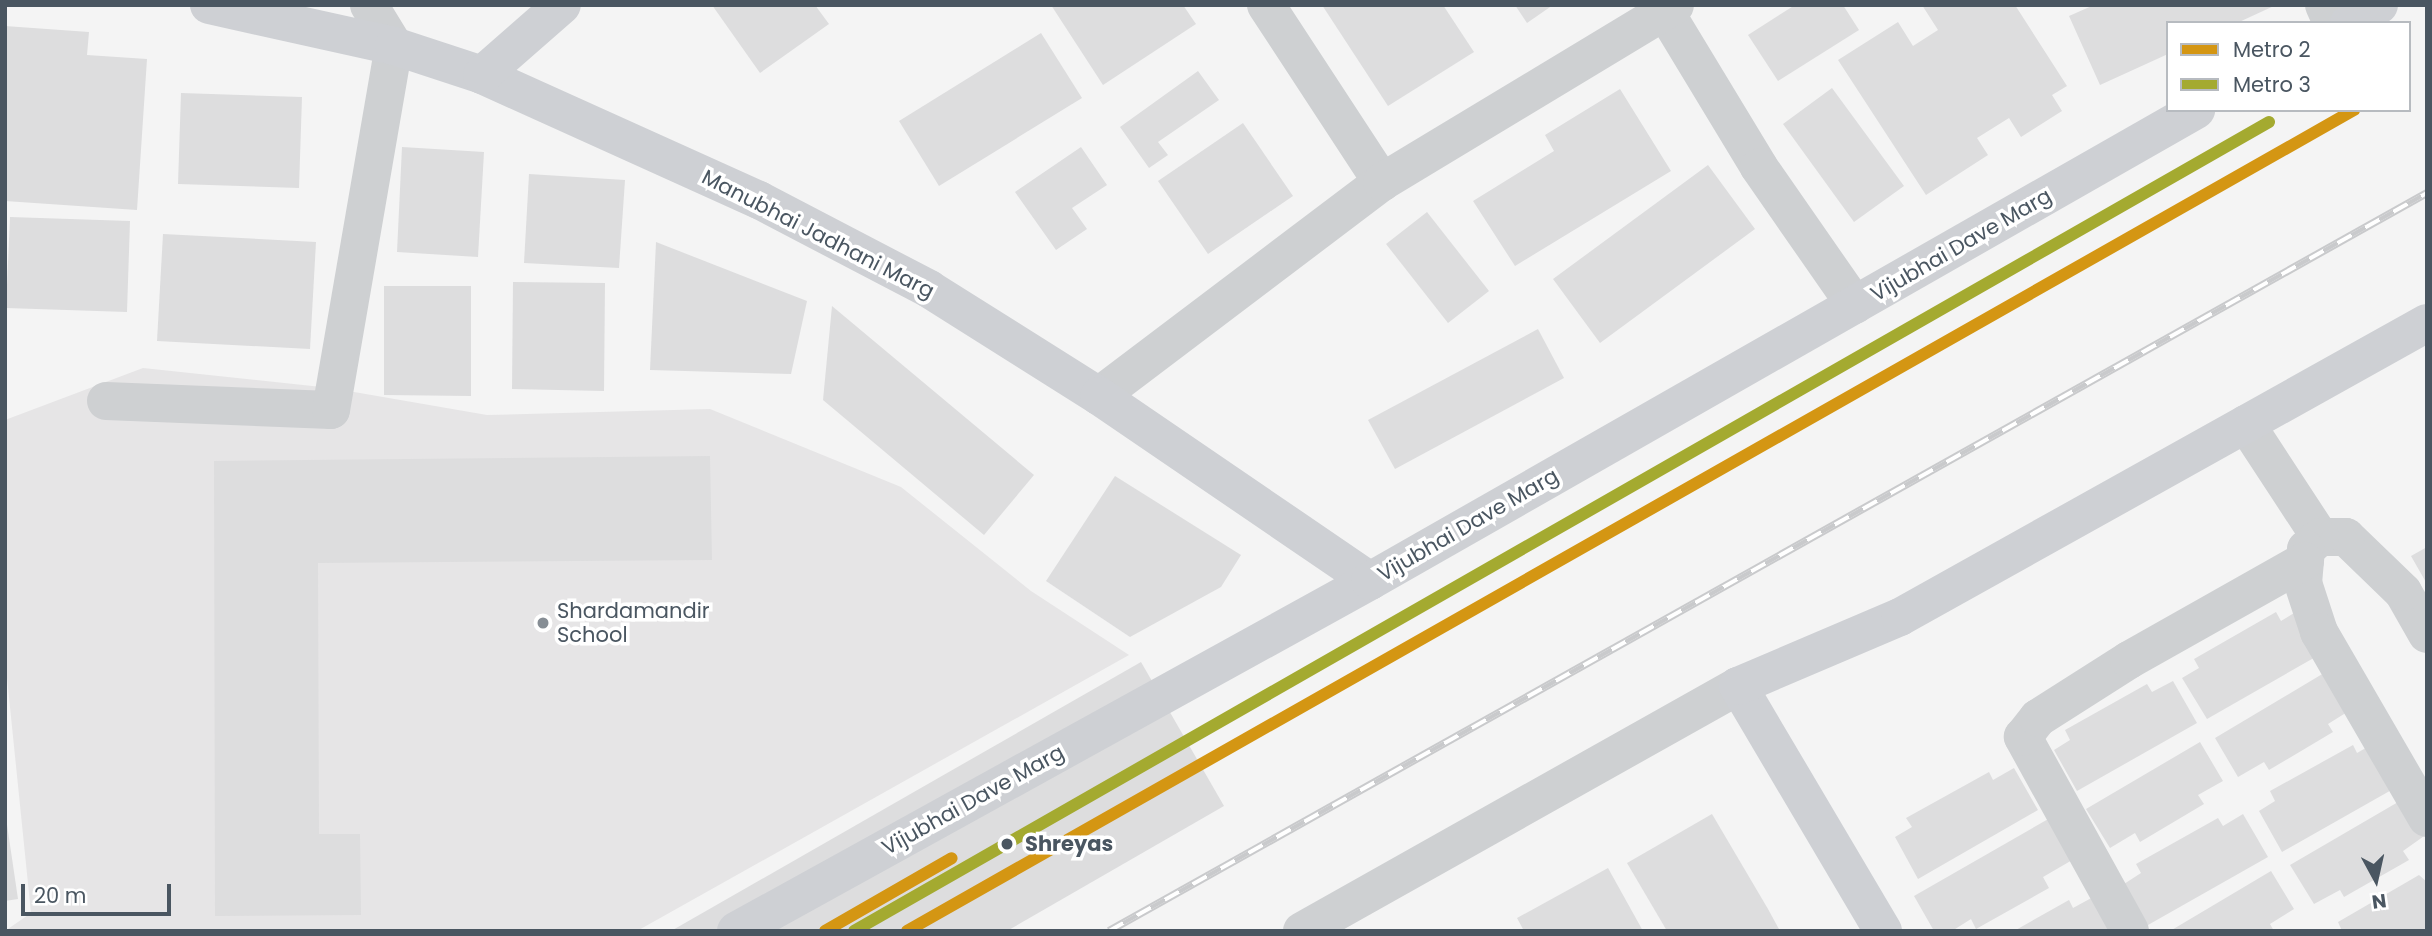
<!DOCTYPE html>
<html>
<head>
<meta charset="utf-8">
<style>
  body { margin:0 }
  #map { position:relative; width:2432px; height:936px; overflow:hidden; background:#f4f4f4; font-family:Poppins,sans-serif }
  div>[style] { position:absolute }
  .education>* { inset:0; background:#e6e5e6 }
  .building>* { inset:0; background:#ddddde }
  .street>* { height:38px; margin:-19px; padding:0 19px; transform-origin:19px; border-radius:19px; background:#ced0d2 }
  .secondary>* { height:38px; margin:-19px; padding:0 19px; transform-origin:19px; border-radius:19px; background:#ced0d4 }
  .rail>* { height:8px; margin-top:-4px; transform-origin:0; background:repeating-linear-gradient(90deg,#fff 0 16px,#c9cacc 0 32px); box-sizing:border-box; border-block:2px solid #c9cacc }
  .metro-1>* { height:12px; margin:-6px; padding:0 6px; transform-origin:6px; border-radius:6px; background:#d49613 }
  .metro-2>* { height:12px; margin:-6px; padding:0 6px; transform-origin:6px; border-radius:6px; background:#a4aa30 }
  .dots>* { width:19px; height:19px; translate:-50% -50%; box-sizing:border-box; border:4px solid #fff; border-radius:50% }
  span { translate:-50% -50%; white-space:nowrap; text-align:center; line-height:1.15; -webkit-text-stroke:7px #fff; paint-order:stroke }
  .street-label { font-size:21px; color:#4a5661 }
  .poi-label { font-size:21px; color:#4a5661 }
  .left { translate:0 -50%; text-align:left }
  .stop-label { font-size:21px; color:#4a5661; font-weight:700 }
  .frame { position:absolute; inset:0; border:7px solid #4a5661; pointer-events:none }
  .legend { position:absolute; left:2166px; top:21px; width:245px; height:91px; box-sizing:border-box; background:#fff; border:2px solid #b7bbc0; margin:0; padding:9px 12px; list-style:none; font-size:21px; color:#4a5661 }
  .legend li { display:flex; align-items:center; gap:14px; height:35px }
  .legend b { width:35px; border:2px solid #b7bbc0 }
  .north { position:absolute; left:2341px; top:845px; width:70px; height:70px; -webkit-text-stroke:5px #fff; paint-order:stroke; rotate:172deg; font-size:19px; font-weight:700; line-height:28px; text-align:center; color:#4a5661 }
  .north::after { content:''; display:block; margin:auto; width:24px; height:32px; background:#4a5661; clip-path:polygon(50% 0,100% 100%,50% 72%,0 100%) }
  .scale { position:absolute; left:21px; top:884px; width:150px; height:32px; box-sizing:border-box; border:4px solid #4a5661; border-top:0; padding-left:9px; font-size:21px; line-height:24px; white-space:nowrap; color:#4a5661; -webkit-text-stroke:5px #fff; paint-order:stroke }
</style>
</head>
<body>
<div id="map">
  <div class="education">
    <i style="clip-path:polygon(143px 368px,331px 388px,487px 415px,710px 409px,901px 487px,1031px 591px,1129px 655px,637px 931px,5px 931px,31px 913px,5px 658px,5px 420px)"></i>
  </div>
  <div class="building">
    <i style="clip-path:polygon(712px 5px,815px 5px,829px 24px,760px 73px)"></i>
    <i style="clip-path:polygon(1051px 5px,1183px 5px,1196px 24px,1103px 85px)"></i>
    <i style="clip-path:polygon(1322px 5px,1443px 5px,1474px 52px,1388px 106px)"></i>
    <i style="clip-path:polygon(1515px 5px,1553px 5px,1527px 23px)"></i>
    <i style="clip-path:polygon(1795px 5px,1843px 5px,1859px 30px,1778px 81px,1748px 35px)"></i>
    <i style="clip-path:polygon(1922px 5px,2015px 5px,2067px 86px,2052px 95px,2062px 111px,2021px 137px,2009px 118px,1977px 138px,1988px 155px,1926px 195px,1838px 60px,1898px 22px,1913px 46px,1938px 30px)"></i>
    <i style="clip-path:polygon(2094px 5px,2276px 5px,2237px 23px,2168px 23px,2168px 54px,2100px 85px,2069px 16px)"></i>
    <i style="clip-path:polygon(5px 26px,89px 32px,87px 55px,147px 59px,137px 210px,5px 201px)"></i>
    <i style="clip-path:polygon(1041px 33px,1082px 98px,939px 186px,899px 121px)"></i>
    <i style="clip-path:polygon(1198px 71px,1219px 100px,1158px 142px,1168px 155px,1149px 168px,1120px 127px)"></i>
    <i style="clip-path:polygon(1832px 88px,1904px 186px,1854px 222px,1783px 124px)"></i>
    <i style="clip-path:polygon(1620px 89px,1671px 171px,1515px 266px,1473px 201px,1554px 151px,1545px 135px)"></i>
    <i style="clip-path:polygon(181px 93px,302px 97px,299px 188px,178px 184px)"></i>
    <i style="clip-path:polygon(1243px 123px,1293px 196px,1208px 254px,1158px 181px)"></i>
    <i style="clip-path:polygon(402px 147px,484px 152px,478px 257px,397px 252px)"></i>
    <i style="clip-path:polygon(1081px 147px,1107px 185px,1072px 208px,1087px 229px,1056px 250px,1015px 192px)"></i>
    <i style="clip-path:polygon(1708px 165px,1755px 229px,1600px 343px,1553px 279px)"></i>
    <i style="clip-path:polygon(529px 174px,625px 180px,619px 268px,524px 263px)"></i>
    <i style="clip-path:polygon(1427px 212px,1489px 291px,1448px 323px,1386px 244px)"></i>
    <i style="clip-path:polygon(10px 217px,130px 221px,127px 312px,6px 308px)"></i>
    <i style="clip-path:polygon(163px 234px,316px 242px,310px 349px,157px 341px)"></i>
    <i style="clip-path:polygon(656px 242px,807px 301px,791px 374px,650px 370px)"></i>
    <i style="clip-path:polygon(513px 282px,605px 283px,604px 391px,512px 389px)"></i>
    <i style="clip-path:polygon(384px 286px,471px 286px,471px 396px,384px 395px)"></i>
    <i style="clip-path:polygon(832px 306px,1034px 475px,984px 535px,823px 400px)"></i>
    <i style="clip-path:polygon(1538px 329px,1564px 378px,1395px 469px,1368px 420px)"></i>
    <i style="clip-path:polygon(710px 456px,712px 560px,318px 563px,319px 834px,360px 834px,361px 915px,215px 916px,214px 461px)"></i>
    <i style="clip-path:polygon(1115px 476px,1241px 555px,1221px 587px,1130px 637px,1046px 581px)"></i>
    <i style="clip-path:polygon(2427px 547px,2427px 584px,2411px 556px)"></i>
    <i style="clip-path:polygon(2302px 608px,2326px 651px,2207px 719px,2182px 678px,2199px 668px,2194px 659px,2276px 612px,2281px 621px)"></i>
    <i style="clip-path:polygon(1141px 662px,1224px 806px,1007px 931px,671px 931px)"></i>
    <i style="clip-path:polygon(2329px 670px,2352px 709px,2328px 724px,2333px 732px,2269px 770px,2264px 762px,2238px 777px,2215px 738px)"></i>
    <i style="clip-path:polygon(2173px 681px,2197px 723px,2077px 791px,2054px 750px,2070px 740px,2065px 730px,2147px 684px,2152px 692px)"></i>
    <i style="clip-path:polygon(2378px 741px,2402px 784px,2282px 852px,2259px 811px,2275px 801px,2270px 791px,2353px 745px,2357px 753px)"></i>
    <i style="clip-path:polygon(2200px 742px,2223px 781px,2198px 795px,2204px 804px,2140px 842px,2135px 833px,2110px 848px,2086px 809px)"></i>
    <i style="clip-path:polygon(2014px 768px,2038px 810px,1918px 879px,1895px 837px,1912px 827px,1906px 818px,1989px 772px,1993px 780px)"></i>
    <i style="clip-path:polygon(2405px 798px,2427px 834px,2403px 851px,2409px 860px,2344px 897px,2340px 890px,2314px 904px,2290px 865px)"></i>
    <i style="clip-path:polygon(5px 811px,18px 899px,5px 901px)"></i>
    <i style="clip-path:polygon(1712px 814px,1768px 909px,1780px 931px,1667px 931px,1627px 863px)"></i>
    <i style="clip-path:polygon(2243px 814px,2268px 857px,2148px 925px,2124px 884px,2141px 873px,2136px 864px,2218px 818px,2223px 826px)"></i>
    <i style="clip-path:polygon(2050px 818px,2074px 859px,2043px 877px,2049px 888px,1976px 929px,1971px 919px,1952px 931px,1934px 931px,1914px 896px)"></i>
    <i style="clip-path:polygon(1608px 868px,1643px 931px,1524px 931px,1517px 918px)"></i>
    <i style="clip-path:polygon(2271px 871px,2294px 909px,2270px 924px,2274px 931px,2170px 931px)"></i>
    <i style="clip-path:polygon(2419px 875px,2427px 882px,2427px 931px,2342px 931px,2338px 922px)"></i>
    <i style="clip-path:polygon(2095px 896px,2115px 931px,2014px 931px,2069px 900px,2073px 908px)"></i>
  </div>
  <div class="street">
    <i style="left:1266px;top:5px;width:212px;rotate:56.8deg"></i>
    <i style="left:1661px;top:5px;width:189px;rotate:58.8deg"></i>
    <i style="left:1759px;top:167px;width:168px;rotate:55.2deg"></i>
    <i style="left:2324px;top:5px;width:20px;rotate:66deg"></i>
    <i style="left:1099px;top:396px;width:355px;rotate:-37.1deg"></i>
    <i style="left:1382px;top:182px;width:342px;rotate:-31.1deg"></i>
    <i style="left:106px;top:401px;width:225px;rotate:2.3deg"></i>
    <i style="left:331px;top:410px;width:369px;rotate:-80.2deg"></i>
    <i style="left:394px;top:46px;width:48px;rotate:-121.4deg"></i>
    <i style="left:2246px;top:424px;width:135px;rotate:56.8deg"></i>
    <i style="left:2427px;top:634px;width:48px;rotate:-119.7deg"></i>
    <i style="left:2403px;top:592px;width:79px;rotate:-136deg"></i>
    <i style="left:2346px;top:537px;width:26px;rotate:180deg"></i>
    <i style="left:2320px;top:537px;width:18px;rotate:139deg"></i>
    <i style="left:2306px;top:549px;width:34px;rotate:95deg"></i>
    <i style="left:2303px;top:583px;width:52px;rotate:71.9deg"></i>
    <i style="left:2319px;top:632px;width:215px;rotate:59.9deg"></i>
    <i style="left:1302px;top:931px;width:500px;rotate:-29.33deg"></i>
    <i style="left:2130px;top:931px;width:222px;rotate:-118.9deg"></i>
    <i style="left:2023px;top:737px;width:24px;rotate:-52deg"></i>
    <i style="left:2038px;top:718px;width:108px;rotate:-32.5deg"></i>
    <i style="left:2129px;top:660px;width:202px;rotate:-29.4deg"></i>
  </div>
  <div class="secondary">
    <i style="left:209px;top:5px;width:189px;rotate:12.5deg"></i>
    <i style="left:394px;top:46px;width:93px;rotate:18.2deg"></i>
    <i style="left:482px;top:75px;width:304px;rotate:24.3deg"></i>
    <i style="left:759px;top:200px;width:192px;rotate:27.6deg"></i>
    <i style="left:929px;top:289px;width:201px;rotate:32.2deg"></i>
    <i style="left:1099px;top:396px;width:328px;rotate:34.3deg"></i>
    <i style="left:2349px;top:23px;width:35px;rotate:-31deg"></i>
    <i style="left:482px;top:75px;width:106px;rotate:-41.2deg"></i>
    <i style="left:736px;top:931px;width:724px;rotate:-28.9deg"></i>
    <i style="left:1370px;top:581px;width:951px;rotate:-29.69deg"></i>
    <i style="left:1883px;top:931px;width:285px;rotate:-120.6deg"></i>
    <i style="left:1738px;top:686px;width:176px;rotate:-23.1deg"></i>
    <i style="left:1900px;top:617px;width:603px;rotate:-29.16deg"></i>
  </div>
  <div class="rail">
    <i style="left:1109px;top:931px;width:1511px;rotate:-29.25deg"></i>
  </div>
  <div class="metro-1">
    <i style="left:825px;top:931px;width:146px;rotate:-29.9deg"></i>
    <i style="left:907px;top:931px;width:1664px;rotate:-29.57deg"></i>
  </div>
  <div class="metro-2">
    <i style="left:854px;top:931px;width:1630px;rotate:-29.76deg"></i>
  </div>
  <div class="dots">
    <i style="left:543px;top:623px;background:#868d94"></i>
    <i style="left:1007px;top:844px;background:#4a5661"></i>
  </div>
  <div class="street-label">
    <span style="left:818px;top:234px;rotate:27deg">Manubhai Jadhani Marg</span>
    <span style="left:1961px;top:245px;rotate:-30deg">Vijubhai Dave Marg</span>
    <span style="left:1468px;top:525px;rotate:-30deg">Vijubhai Dave Marg</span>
    <span style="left:973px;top:800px;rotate:-29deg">Vijubhai Dave Marg</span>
  </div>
  <div class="poi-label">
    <span class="left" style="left:557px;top:623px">Shardamandir<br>School</span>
  </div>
  <div class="stop-label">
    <span class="left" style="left:1025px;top:844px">Shreyas</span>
  </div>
  <div class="frame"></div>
  <ul class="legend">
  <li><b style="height:9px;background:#d49613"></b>Metro 2</li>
  <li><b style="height:9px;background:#a4aa30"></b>Metro 3</li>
  </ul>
  <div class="north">N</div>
  <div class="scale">20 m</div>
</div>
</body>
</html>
